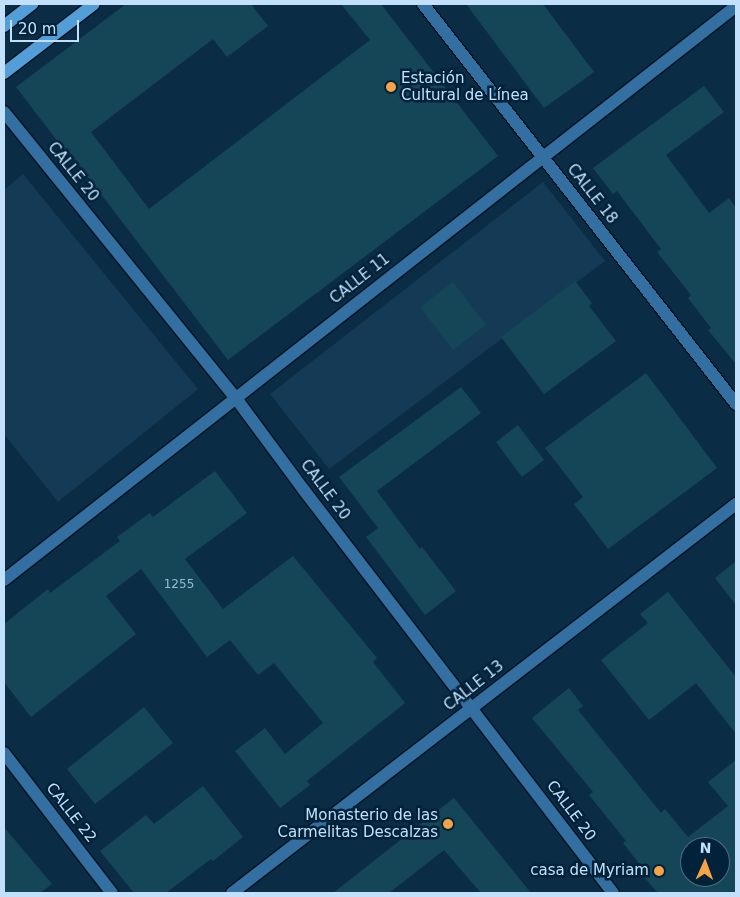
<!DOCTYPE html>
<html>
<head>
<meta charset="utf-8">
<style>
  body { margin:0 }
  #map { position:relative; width:740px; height:897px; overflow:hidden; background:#0b2c45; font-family:"DejaVu Sans",sans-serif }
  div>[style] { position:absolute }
  .built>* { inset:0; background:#153a56 }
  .building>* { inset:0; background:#144658 }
  .roads { filter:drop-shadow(1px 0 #031322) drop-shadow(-1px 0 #031322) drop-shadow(0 1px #031322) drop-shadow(0 -1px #031322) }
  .minor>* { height:12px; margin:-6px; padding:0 6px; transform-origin:6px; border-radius:6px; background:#336fa0 }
  .tertiary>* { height:12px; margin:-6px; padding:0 6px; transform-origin:6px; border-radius:6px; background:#336fa0 }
  .primary>* { height:12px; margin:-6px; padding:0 6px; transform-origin:6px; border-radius:6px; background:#539dd9 }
  .dots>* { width:14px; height:14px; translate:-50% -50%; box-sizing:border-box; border:2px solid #02223a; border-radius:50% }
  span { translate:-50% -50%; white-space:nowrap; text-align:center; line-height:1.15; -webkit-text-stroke:5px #02223a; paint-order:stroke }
  .number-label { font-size:12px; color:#96bad2 }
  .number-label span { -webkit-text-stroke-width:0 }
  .poi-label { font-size:15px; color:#c2e0fb }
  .left { translate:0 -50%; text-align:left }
  .right { translate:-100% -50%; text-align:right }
  .street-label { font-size:15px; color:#c2e0fb }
  .frame { position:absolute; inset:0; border:5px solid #c2e0fb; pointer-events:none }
  .north { position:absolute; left:680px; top:837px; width:50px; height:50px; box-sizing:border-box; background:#02223a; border:1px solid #4f6e87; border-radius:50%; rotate:2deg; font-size:14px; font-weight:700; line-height:20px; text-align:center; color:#c2e0fb }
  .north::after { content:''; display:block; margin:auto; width:18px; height:22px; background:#f5a346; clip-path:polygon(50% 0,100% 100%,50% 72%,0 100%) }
  .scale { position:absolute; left:10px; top:20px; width:69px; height:22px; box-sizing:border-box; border:2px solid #c2e0fb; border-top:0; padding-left:6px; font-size:15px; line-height:18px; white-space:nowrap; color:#c2e0fb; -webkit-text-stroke:4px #02223a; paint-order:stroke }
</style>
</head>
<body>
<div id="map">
  <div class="built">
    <i style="clip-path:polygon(23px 174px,198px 389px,58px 502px,4px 434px,4px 190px)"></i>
    <i style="clip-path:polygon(543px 182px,605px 261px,329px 469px,270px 394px)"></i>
  </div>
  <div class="building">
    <i style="clip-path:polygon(126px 4px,251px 4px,268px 26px,227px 57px,213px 39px,91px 132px,149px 209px,370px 40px,341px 4px,381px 4px,498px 156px,228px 360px,67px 150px,65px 151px,16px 87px)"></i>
    <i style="clip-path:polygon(466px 4px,543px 4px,594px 72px,544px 108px)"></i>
    <i style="clip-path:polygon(704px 86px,724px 112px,666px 155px,709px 213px,729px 198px,736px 208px,736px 364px,708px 330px,711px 328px,688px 298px,691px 295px,657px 252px,661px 249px,617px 191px,613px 194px,593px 168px)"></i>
    <i style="clip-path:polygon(575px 281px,592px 303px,589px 306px,616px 341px,544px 394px,501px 337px)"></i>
    <i style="clip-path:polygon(453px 282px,486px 325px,453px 350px,420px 307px)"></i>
    <i style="clip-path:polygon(646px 373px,717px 468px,608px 549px,574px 504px,583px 497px,545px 448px)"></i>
    <i style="clip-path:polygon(461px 387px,481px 413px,377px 491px,420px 549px,422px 547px,456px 591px,425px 615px,366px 537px,378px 528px,339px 477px)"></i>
    <i style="clip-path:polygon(518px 425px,544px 460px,522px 477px,496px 442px)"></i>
    <i style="clip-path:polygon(215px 471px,247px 513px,185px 559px,223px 609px,293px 556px,377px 658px,373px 662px,405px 703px,307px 781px,310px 785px,280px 808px,235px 751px,265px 728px,285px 754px,323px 723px,274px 663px,258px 675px,230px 640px,207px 657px,141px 569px,106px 596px,136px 634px,31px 717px,4px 682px,4px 624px,48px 589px,50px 593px,120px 541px,117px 537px,150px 513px,153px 517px)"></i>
    <i style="clip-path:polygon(736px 561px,736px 605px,715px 578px)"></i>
    <i style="clip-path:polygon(668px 592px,736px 677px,736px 734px,696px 683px,649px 720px,601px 660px,648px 623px,640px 614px)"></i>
    <i style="clip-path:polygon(evenodd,569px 688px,583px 706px,578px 710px,661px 813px,665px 809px,688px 837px,728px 806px,708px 782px,736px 760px,736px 893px,658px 893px,637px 869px,641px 866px,623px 843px,626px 841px,589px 795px,593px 792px,532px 718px,569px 688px,690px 847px,720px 847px,720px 877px,690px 877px,690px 847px)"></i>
    <i style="clip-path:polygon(144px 707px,173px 743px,95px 804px,67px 769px)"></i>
    <i style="clip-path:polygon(203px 786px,243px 837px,213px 861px,211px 859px,166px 893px,134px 893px,100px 851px,146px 815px,154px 824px)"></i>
    <i style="clip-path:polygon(454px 798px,531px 893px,481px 893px,444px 850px,389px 893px,333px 893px)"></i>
    <i style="clip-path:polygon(4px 827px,52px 884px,40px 893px,4px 893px)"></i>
  </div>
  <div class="roads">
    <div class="minor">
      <i style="left:423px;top:4px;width:508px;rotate:51.96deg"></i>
      <i style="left:4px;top:112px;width:367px;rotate:51deg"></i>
      <i style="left:235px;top:397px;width:114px;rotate:53.5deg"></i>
      <i style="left:303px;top:489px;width:509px;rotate:52.5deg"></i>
      <i style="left:4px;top:753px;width:177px;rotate:52.4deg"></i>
      <i style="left:232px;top:893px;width:637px;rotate:-37.66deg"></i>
    </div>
    <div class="tertiary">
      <i style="left:4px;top:580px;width:930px;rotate:-38.1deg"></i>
    </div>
    <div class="primary">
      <i style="left:4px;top:26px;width:36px;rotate:-38deg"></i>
      <i style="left:4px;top:73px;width:113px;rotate:-37.5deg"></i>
    </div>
  </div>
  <div class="dots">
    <i style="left:391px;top:87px;background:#f5a346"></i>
    <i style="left:448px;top:824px;background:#f5a346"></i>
    <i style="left:659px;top:871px;background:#f5a346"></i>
  </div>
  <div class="number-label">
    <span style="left:179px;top:585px">1255</span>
  </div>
  <div class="poi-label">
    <span class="left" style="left:401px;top:87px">Estación<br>Cultural de Línea</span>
    <span class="right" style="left:438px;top:824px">Monasterio de las<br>Carmelitas Descalzas</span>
    <span class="right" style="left:649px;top:871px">casa de Myriam</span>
  </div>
  <div class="street-label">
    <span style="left:73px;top:172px;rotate:51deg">CALLE 20</span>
    <span style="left:592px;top:194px;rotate:52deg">CALLE 18</span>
    <span style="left:360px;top:279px;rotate:-38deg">CALLE 11</span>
    <span style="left:325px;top:490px;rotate:53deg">CALLE 20</span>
    <span style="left:474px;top:686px;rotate:-38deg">CALLE 13</span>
    <span style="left:571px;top:811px;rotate:53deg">CALLE 20</span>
    <span style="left:71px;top:813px;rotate:52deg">CALLE 22</span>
  </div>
  <div class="frame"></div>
  <div class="north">N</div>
  <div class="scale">20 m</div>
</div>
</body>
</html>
